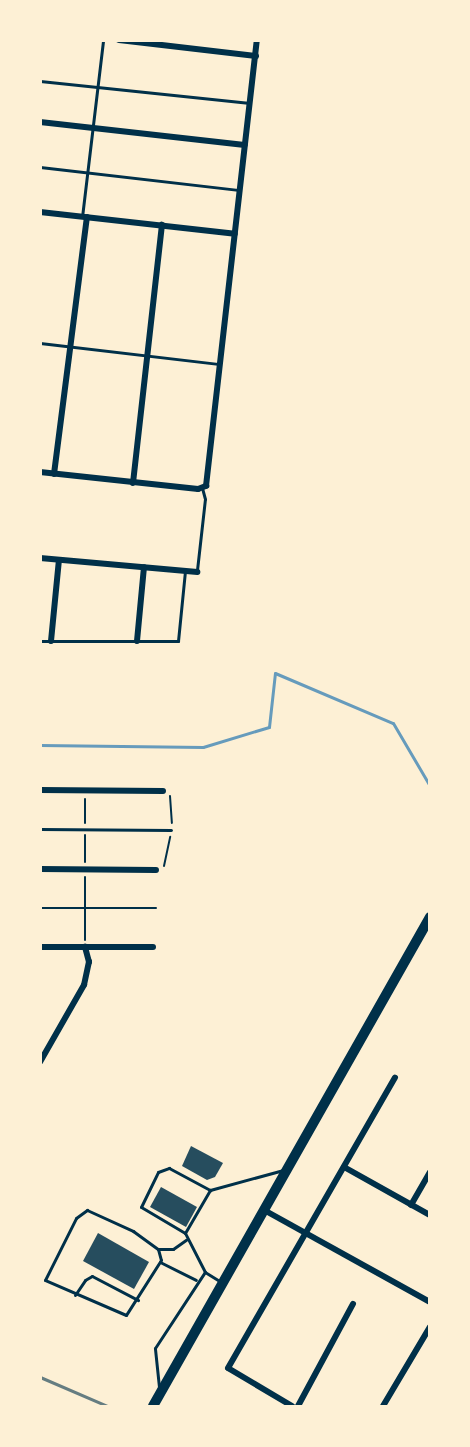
<!DOCTYPE html>
<html>
<head>
<meta charset="utf-8">
<style>
  body { margin:0 }
  #map { position:relative; width:470px; height:1447px; overflow:hidden; background:#fdf0d5; font-family:Roboto,sans-serif }
  div>[style] { position:absolute }
  .stream>* { height:3px; margin:-1.5px; padding:0 1.5px; transform-origin:1.5px; border-radius:1.5px; background:#669bbc }
  .building>* { inset:0; background:#264d5e }
  .path>* { height:2px; margin:-1px; padding:0 1px; transform-origin:1px; border-radius:1px; background:#003049 }
  .service>* { height:3px; margin:-1.5px; padding:0 1.5px; transform-origin:1.5px; border-radius:1.5px; background:#003049 }
  .minor>* { height:6px; margin:-3px; padding:0 3px; transform-origin:3px; border-radius:3px; background:#003049 }
  .primary>* { height:10px; margin:-5px; padding:0 5px; transform-origin:5px; border-radius:5px; background:#003049 }
  .rail>* { height:3px; margin:-1.5px; padding:0 1.5px; transform-origin:1.5px; border-radius:1.5px; background:#657d81 }
  span { translate:-50% -50%; white-space:nowrap; text-align:center; line-height:1.15; -webkit-text-stroke:5px #fdf0d5; paint-order:stroke }
  .frame { position:absolute; inset:0; border:42px solid #fdf0d5; pointer-events:none }
</style>
</head>
<body>
<div id="map">
  <div class="stream">
    <i style="left:40px;top:745px;width:163px;rotate:0.7deg"></i>
    <i style="left:203px;top:747px;width:69px;rotate:-16.9deg"></i>
    <i style="left:269px;top:727px;width:54px;rotate:-83.7deg"></i>
    <i style="left:275px;top:673px;width:128px;rotate:23deg"></i>
    <i style="left:393px;top:723px;width:73px;rotate:59.6deg"></i>
  </div>
  <div class="building">
    <i style="clip-path:polygon(191px 1146px,223px 1163px,215px 1177px,207px 1180px,182px 1166px)"></i>
    <i style="clip-path:polygon(161px 1187px,197px 1207px,186px 1227px,150px 1207px)"></i>
    <i style="clip-path:polygon(98px 1233px,149px 1262px,134px 1289px,83px 1261px)"></i>
  </div>
  <div class="path">
    <i style="left:170px;top:796px;width:27px;rotate:86deg"></i>
    <i style="left:85px;top:823px;width:24px;rotate:-90deg"></i>
    <i style="left:85px;top:862px;width:27px;rotate:-90deg"></i>
    <i style="left:164px;top:866px;width:30px;rotate:-78deg"></i>
    <i style="left:85px;top:877px;width:63px;rotate:90deg"></i>
    <i style="left:40px;top:908px;width:116px"></i>
  </div>
  <div class="service">
    <i style="left:40px;top:81px;width:211px;rotate:6deg"></i>
    <i style="left:40px;top:167px;width:199px;rotate:6.6deg"></i>
    <i style="left:82px;top:217px;width:178px;rotate:-83.2deg"></i>
    <i style="left:40px;top:343px;width:181px;rotate:6.7deg"></i>
    <i style="left:197px;top:570px;width:71px;rotate:-83.6deg"></i>
    <i style="left:205px;top:499px;width:11px;rotate:-105deg"></i>
    <i style="left:40px;top:641px;width:138px"></i>
    <i style="left:178px;top:641px;width:70px;rotate:-84.3deg"></i>
    <i style="left:40px;top:829px;width:131px;rotate:0.4deg"></i>
    <i style="left:185px;top:1233px;width:51px;rotate:-149.4deg"></i>
    <i style="left:141px;top:1207px;width:39px;rotate:-64deg"></i>
    <i style="left:158px;top:1172px;width:12px;rotate:-20deg"></i>
    <i style="left:169px;top:1168px;width:47px;rotate:28.2deg"></i>
    <i style="left:158px;top:1249px;width:11px;rotate:75deg"></i>
    <i style="left:161px;top:1260px;width:65px;rotate:122.5deg"></i>
    <i style="left:126px;top:1315px;width:88px;rotate:-156.6deg"></i>
    <i style="left:45px;top:1280px;width:69px;rotate:-63.4deg"></i>
    <i style="left:76px;top:1218px;width:14px;rotate:-36deg"></i>
    <i style="left:87px;top:1210px;width:51px;rotate:24.5deg"></i>
    <i style="left:133px;top:1231px;width:31px;rotate:36deg"></i>
    <i style="left:158px;top:1249px;width:15px"></i>
    <i style="left:173px;top:1249px;width:16px;rotate:-35deg"></i>
    <i style="left:160px;top:1262px;width:40px;rotate:26.6deg"></i>
    <i style="left:221px;top:1282px;width:19px;rotate:-148deg"></i>
    <i style="left:205px;top:1272px;width:44px;rotate:-117.1deg"></i>
    <i style="left:185px;top:1233px;width:50px;rotate:-59.8deg"></i>
    <i style="left:210px;top:1190px;width:76px;rotate:-15.3deg"></i>
    <i style="left:75px;top:1295px;width:18px;rotate:-56deg"></i>
    <i style="left:85px;top:1280px;width:8px;rotate:-30deg"></i>
    <i style="left:92px;top:1276px;width:52px;rotate:27.6deg"></i>
    <i style="left:159px;top:1387px;width:39px;rotate:-96deg"></i>
    <i style="left:155px;top:1348px;width:91px;rotate:-56.7deg"></i>
  </div>
  <div class="minor">
    <i style="left:119px;top:40px;width:138px;rotate:6.7deg"></i>
    <i style="left:40px;top:122px;width:206px;rotate:6.4deg"></i>
    <i style="left:40px;top:212px;width:196px;rotate:6.4deg"></i>
    <i style="left:40px;top:472px;width:159px;rotate:6.1deg"></i>
    <i style="left:198px;top:489px;width:9px;rotate:-21deg"></i>
    <i style="left:206px;top:486px;width:449px;rotate:-83.5deg"></i>
    <i style="left:54px;top:474px;width:259px;rotate:-82.7deg"></i>
    <i style="left:133px;top:483px;width:260px;rotate:-83.6deg"></i>
    <i style="left:40px;top:558px;width:158px;rotate:5.1deg"></i>
    <i style="left:51px;top:641px;width:81px;rotate:-84.4deg"></i>
    <i style="left:137px;top:641px;width:74px;rotate:-84.6deg"></i>
    <i style="left:40px;top:790px;width:123px;rotate:0.5deg"></i>
    <i style="left:40px;top:869px;width:116px;rotate:0.5deg"></i>
    <i style="left:40px;top:947px;width:113px"></i>
    <i style="left:40px;top:1062px;width:89px;rotate:-60.3deg"></i>
    <i style="left:84px;top:985px;width:24px;rotate:-78deg"></i>
    <i style="left:89px;top:962px;width:16px;rotate:-105deg"></i>
    <i style="left:344px;top:1167px;width:98px;rotate:29.2deg"></i>
    <i style="left:411px;top:1205px;width:38px;rotate:-60deg"></i>
    <i style="left:264px;top:1210px;width:190px;rotate:29deg"></i>
    <i style="left:292px;top:1406px;width:74px;rotate:-149.3deg"></i>
    <i style="left:228px;top:1368px;width:335px;rotate:-60.1deg"></i>
    <i style="left:298px;top:1406px;width:116px;rotate:-61.7deg"></i>
    <i style="left:383px;top:1406px;width:92px;rotate:-59.3deg"></i>
  </div>
  <div class="primary">
    <i style="left:153px;top:1406px;width:562px;rotate:-60.47deg"></i>
  </div>
  <div class="rail">
    <i style="left:40px;top:1377px;width:73px;rotate:23.4deg"></i>
  </div>
  <div class="frame"></div>
</div>
</body>
</html>
